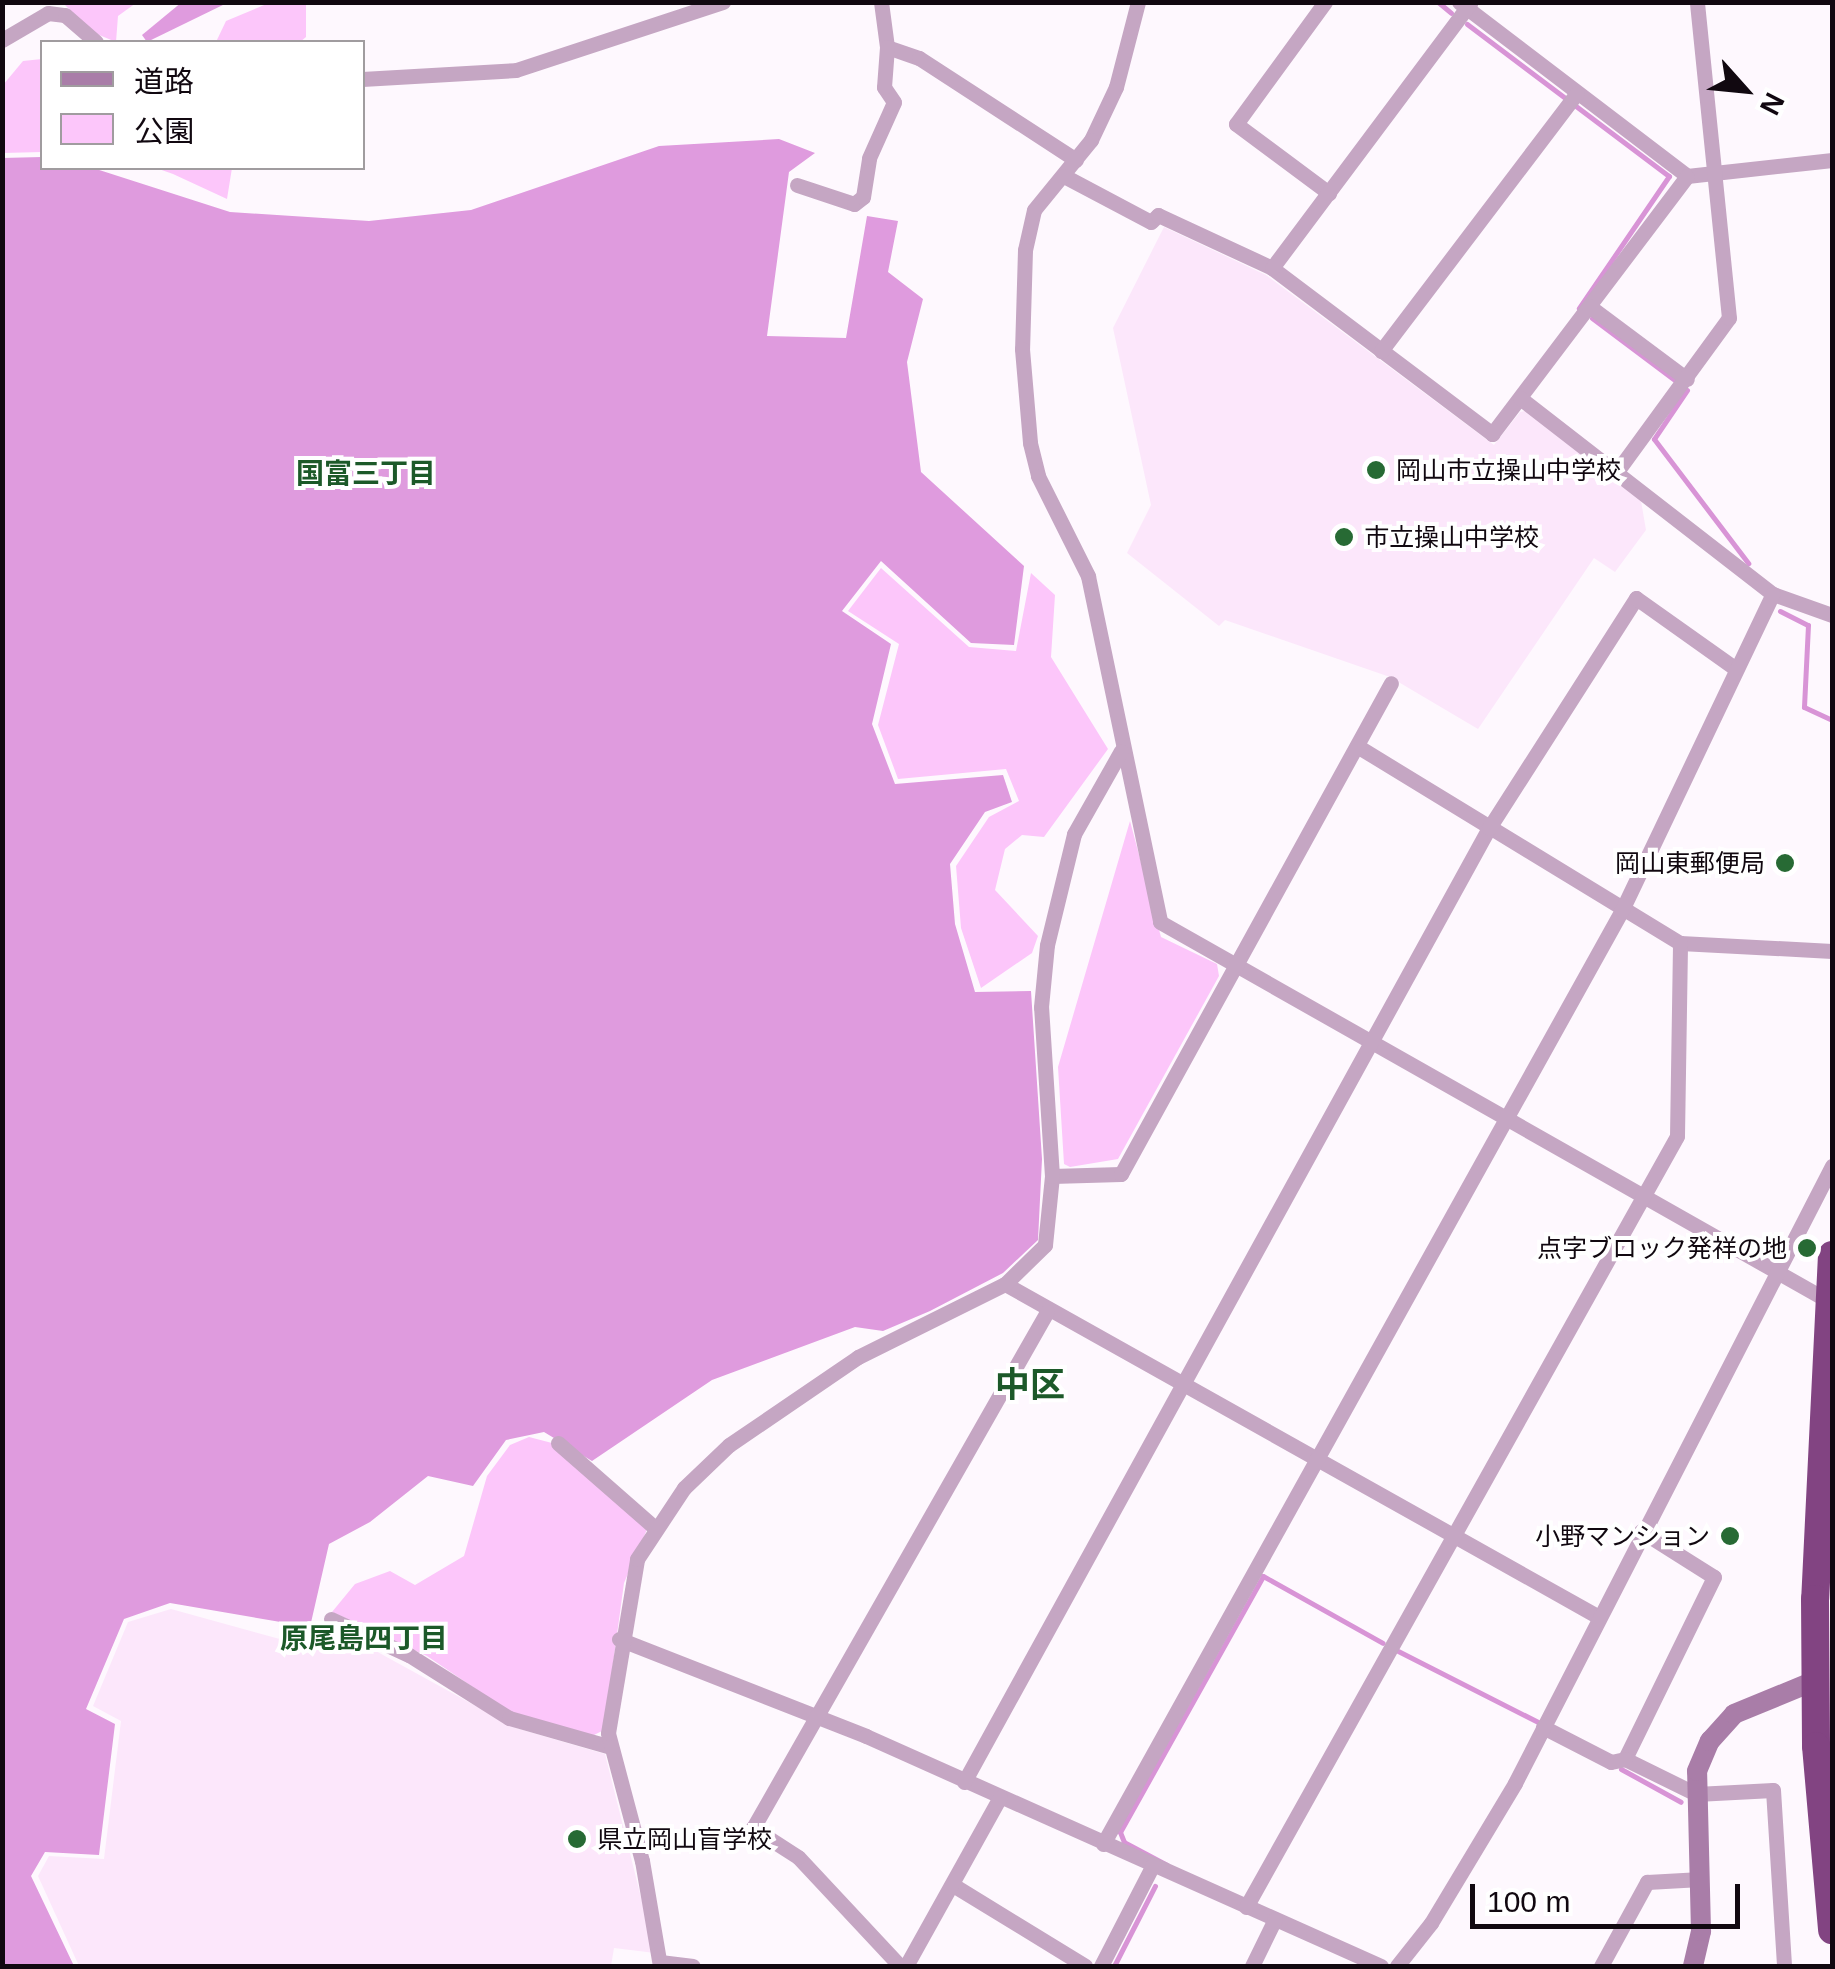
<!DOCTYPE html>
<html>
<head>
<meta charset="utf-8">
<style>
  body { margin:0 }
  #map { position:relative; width:1835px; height:1969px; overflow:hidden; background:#fef8fe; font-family:Arial,"Noto Sans JP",sans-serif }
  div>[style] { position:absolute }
  .built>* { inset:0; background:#fce7fb }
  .green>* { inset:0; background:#fcc6fa }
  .forest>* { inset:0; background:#df9bde }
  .stream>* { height:5px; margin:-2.5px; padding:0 2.5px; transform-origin:2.5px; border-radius:2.5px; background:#d894d6 }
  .street>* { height:15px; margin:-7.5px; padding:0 7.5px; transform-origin:7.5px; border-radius:7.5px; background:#c5a6c3 }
  .secondary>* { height:20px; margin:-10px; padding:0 10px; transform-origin:10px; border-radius:10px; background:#a97da8 }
  .highway>* { height:28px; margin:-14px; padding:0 14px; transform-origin:14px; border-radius:14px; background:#824482 }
  .dots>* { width:28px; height:28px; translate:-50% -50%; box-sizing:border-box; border:5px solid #fff; border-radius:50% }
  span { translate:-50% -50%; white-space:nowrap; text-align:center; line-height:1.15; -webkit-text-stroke:8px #fff; paint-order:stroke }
  .poi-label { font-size:25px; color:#110810 }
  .left { translate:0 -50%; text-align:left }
  .right { translate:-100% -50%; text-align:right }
  .neighbourhood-label { font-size:28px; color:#1c5929; font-weight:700 }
  .district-label { font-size:35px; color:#1c5929; font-weight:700 }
  .frame { position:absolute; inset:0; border:5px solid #110810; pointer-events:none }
  .legend { position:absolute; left:40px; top:40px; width:325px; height:130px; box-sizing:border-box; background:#fff; border:2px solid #a09c9f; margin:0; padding:12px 18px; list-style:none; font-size:30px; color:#110810 }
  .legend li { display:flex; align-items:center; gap:20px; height:50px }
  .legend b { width:50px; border:2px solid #a09c9f }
  .north { position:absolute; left:1695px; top:40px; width:100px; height:100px; -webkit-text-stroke:8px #fff; paint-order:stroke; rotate:117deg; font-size:28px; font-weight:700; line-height:40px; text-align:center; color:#110810 }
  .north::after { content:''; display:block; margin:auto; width:35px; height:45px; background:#110810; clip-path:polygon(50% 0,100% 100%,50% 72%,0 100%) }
  .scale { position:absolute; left:1470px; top:1884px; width:270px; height:45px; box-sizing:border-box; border:5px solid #110810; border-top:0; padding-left:12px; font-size:30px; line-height:35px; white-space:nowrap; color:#110810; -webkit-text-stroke:8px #fff; paint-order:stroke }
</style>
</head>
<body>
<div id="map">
  <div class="built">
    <i style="clip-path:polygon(1164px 227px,1266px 275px,1494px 445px,1520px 412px,1530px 410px,1640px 495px,1646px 530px,1615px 572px,1594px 558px,1478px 729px,1390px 677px,1225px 620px,1219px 626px,1127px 553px,1151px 505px,1113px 328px)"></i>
    <i style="clip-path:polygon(171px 1609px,287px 1641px,363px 1644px,516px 1728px,605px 1754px,655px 1953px,614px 1948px,611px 1966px,79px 1966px,38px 1876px,49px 1856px,104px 1859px,121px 1721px,93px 1706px,128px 1622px)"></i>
  </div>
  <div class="green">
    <i style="clip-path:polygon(63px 3px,136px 3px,118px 16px,116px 42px,92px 32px)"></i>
    <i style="clip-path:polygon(269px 3px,306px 3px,306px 37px,300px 42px,216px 42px,226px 21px)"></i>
    <i style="clip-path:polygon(42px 59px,42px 152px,3px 153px,3px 85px,23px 61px)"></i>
    <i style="clip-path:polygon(156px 168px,232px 168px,227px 199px,173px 174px)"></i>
    <i style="clip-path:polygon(881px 568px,969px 647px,1016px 651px,1031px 573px,1055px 595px,1051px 657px,1108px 749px,1044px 837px,1022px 835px,1005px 849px,995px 890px,1038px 936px,1032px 953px,981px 988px,961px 928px,956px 866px,989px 817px,1019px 801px,1006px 769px,898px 779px,878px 725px,899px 644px,848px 611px)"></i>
    <i style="clip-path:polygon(1130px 821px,1161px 937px,1217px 964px,1219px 976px,1118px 1159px,1070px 1167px,1064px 1164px,1058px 1067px)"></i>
    <i style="clip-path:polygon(529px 1437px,552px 1443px,648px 1527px,624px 1583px,604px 1730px,590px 1737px,517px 1717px,427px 1656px,332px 1612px,355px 1584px,390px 1571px,415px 1585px,464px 1556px,487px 1476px,510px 1445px)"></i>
  </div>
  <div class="forest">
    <i style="clip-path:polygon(182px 2px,227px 3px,147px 42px,142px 35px)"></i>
    <i style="clip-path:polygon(779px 139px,815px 153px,789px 172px,767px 336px,846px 338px,867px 216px,898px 221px,888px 272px,923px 299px,907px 362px,921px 472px,1024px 566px,1014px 645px,971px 643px,881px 561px,842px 611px,891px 644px,872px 724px,895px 784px,1003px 775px,1012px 802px,985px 812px,950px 864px,955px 924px,975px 992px,1031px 991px,1042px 1159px,1038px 1240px,1003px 1273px,930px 1311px,883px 1331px,855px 1327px,712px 1380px,592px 1461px,544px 1432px,506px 1440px,473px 1486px,428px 1476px,370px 1522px,329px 1544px,310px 1627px,170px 1603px,124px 1619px,86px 1709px,115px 1724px,99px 1855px,45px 1852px,31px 1876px,74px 1966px,2px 1966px,2px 158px,42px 157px,42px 168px,93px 168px,230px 212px,369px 221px,471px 210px,659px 146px)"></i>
  </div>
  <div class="stream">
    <i style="left:1438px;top:2px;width:17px;rotate:40deg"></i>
    <i style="left:1467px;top:24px;width:253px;rotate:37deg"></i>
    <i style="left:1669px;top:176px;width:160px;rotate:124.3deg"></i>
    <i style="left:1592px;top:318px;width:105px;rotate:36.9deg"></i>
    <i style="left:1687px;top:390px;width:59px;rotate:124deg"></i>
    <i style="left:1654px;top:439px;width:156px;rotate:52.8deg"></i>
    <i style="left:1780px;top:611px;width:31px;rotate:27deg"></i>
    <i style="left:1808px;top:625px;width:82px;rotate:92.8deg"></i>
    <i style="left:1804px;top:707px;width:31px;rotate:25deg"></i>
    <i style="left:1398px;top:1651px;width:157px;rotate:26.9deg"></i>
    <i style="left:1621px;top:1769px;width:68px;rotate:28.8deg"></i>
    <i style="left:1167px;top:1865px;width:49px;rotate:-151.9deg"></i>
    <i style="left:1124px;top:1842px;width:11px;rotate:-112deg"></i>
    <i style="left:1120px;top:1832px;width:293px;rotate:-60.8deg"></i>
    <i style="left:1263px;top:1576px;width:137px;rotate:29.2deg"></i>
    <i style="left:1114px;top:1966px;width:90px;rotate:-62.9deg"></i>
  </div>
  <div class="street">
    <i style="left:881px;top:2px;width:45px;rotate:82.4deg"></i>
    <i style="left:887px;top:47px;width:34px;rotate:19deg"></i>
    <i style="left:919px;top:58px;width:187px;rotate:33deg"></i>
    <i style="left:1138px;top:2px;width:88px;rotate:104.5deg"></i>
    <i style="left:1116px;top:87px;width:59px;rotate:115.3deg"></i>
    <i style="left:1091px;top:140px;width:90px;rotate:129.2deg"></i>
    <i style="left:1034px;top:210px;width:41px;rotate:102.7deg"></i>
    <i style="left:1025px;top:250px;width:99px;rotate:91.7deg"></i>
    <i style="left:1022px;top:349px;width:94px;rotate:85.1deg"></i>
    <i style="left:1030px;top:443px;width:34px;rotate:76deg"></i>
    <i style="left:1038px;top:476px;width:112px;rotate:63.4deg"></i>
    <i style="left:1088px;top:576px;width:353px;rotate:78.2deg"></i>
    <i style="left:1160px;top:922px;width:772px;rotate:29.55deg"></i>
    <i style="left:1325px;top:2px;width:151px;rotate:126.1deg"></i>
    <i style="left:1236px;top:124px;width:116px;rotate:36.6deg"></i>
    <i style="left:1459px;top:2px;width:287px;rotate:37.3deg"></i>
    <i style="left:1687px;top:176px;width:146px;rotate:-6.3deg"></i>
    <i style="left:2px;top:40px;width:53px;rotate:-30.4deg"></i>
    <i style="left:48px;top:13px;width:17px;rotate:7deg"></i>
    <i style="left:65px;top:15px;width:41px;rotate:41.1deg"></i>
    <i style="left:362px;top:79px;width:154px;rotate:-3.3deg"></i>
    <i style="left:516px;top:70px;width:218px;rotate:-18.2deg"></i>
    <i style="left:1064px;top:176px;width:98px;rotate:27.9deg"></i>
    <i style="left:1151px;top:222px;width:10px;rotate:-45deg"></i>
    <i style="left:1158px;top:215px;width:126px;rotate:24.9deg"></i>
    <i style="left:1272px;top:268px;width:276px;rotate:37deg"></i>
    <i style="left:1492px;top:434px;width:323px;rotate:-52.9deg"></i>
    <i style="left:797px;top:185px;width:60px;rotate:18.4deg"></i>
    <i style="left:854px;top:204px;width:11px;rotate:-38deg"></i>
    <i style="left:863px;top:197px;width:39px;rotate:-81deg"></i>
    <i style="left:869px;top:158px;width:61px;rotate:-65.9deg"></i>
    <i style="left:894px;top:102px;width:18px;rotate:-124deg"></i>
    <i style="left:884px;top:87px;width:40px;rotate:-85.7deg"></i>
    <i style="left:1272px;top:268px;width:331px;rotate:-53.2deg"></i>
    <i style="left:1589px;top:306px;width:122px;rotate:36.7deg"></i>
    <i style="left:1381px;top:351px;width:324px;rotate:-52.8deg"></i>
    <i style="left:1520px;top:398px;width:320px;rotate:37.8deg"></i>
    <i style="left:1773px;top:594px;width:63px;rotate:19.6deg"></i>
    <i style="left:1618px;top:470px;width:188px;rotate:-53.9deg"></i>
    <i style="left:1729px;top:318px;width:318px;rotate:-95.8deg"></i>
    <i style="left:1357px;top:746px;width:378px;rotate:31.4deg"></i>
    <i style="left:1680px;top:943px;width:152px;rotate:3deg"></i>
    <i style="left:1052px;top:1176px;width:69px;rotate:-1.7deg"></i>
    <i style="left:1121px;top:1174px;width:560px;rotate:-61.19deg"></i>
    <i style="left:1005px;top:1284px;width:679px;rotate:29.28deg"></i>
    <i style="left:558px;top:1443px;width:128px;rotate:41.2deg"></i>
    <i style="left:1641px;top:1531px;width:86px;rotate:32.2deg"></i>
    <i style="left:1714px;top:1577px;width:203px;rotate:116.1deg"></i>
    <i style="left:1625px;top:1759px;width:79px;rotate:26.2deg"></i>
    <i style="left:1696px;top:1794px;width:77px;rotate:-3deg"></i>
    <i style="left:1773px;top:1790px;width:176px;rotate:86.4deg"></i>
    <i style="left:331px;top:1619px;width:86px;rotate:24.8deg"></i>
    <i style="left:409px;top:1655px;width:118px;rotate:32.2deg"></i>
    <i style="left:509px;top:1718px;width:106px;rotate:15.9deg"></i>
    <i style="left:619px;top:1639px;width:265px;rotate:21.4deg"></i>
    <i style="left:866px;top:1736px;width:564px;rotate:24.07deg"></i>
    <i style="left:1543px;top:1727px;width:76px;rotate:27.2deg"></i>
    <i style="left:1611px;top:1762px;width:14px;rotate:-12deg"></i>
    <i style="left:964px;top:1782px;width:1089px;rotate:-61.18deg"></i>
    <i style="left:1489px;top:828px;width:273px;rotate:-57.4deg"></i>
    <i style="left:1636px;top:598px;width:119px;rotate:35.4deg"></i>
    <i style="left:1103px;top:1844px;width:1069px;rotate:-60.94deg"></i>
    <i style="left:1622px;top:910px;width:350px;rotate:-64.5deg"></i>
    <i style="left:953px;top:1885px;width:155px;rotate:31.5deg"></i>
    <i style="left:1246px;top:1907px;width:883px;rotate:-60.79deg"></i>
    <i style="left:1677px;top:1136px;width:193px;rotate:-89.1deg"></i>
    <i style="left:660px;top:1962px;width:33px;rotate:7deg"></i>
    <i style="left:660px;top:1966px;width:107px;rotate:-99.7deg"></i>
    <i style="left:642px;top:1861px;width:132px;rotate:-104.9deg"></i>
    <i style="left:608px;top:1733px;width:176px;rotate:-80.5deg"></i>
    <i style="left:637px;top:1559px;width:85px;rotate:-56.5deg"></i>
    <i style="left:684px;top:1488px;width:62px;rotate:-43.7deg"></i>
    <i style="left:729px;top:1445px;width:156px;rotate:-34.3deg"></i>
    <i style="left:858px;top:1357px;width:164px;rotate:-26.4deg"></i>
    <i style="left:1005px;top:1284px;width:56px;rotate:-44.3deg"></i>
    <i style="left:1045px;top:1245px;width:69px;rotate:-84.2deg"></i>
    <i style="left:1052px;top:1176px;width:169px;rotate:-93.7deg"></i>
    <i style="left:1041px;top:1007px;width:62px;rotate:-84.5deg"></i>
    <i style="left:1047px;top:945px;width:114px;rotate:-76.3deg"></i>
    <i style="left:1074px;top:834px;width:95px;rotate:-60.5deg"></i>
    <i style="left:900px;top:1966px;width:149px;rotate:-133.1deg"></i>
    <i style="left:798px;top:1857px;width:54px;rotate:-147.2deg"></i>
    <i style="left:753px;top:1828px;width:594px;rotate:-60.33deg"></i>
    <i style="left:906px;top:1966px;width:193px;rotate:-60.9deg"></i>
    <i style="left:1101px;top:1966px;width:114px;rotate:-62.8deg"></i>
    <i style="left:1252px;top:1966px;width:52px;rotate:-63.9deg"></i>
    <i style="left:1397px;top:1966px;width:55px;rotate:-51.7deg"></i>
    <i style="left:1431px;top:1923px;width:163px;rotate:-59deg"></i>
    <i style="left:1515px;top:1783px;width:694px;rotate:-62.81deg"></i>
    <i style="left:1601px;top:1966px;width:96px;rotate:-61.3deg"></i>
    <i style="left:1647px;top:1882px;width:54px;rotate:-3.2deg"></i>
  </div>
  <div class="secondary">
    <i style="left:1693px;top:1966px;width:36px;rotate:-77deg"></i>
    <i style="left:1701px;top:1931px;width:160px;rotate:-91.4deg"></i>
    <i style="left:1697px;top:1771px;width:33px;rotate:-67deg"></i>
    <i style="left:1710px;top:1741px;width:36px;rotate:-48deg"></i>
    <i style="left:1734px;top:1714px;width:90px;rotate:-22.3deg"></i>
  </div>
  <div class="highway">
    <i style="left:1832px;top:1255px;width:344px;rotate:92.8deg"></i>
    <i style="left:1815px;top:1599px;width:147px;rotate:89.6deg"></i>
    <i style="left:1816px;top:1746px;width:185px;rotate:85deg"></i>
  </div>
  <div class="dots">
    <i style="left:1376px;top:470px;background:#276a34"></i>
    <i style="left:1344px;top:537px;background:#276a34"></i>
    <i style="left:1785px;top:863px;background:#276a34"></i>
    <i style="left:1807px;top:1248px;background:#276a34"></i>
    <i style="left:1730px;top:1536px;background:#276a34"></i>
    <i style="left:577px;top:1839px;background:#276a34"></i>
  </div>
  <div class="poi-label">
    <span class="left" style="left:1396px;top:470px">岡山市立操山中学校</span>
    <span class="left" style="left:1364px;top:537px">市立操山中学校</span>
    <span class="right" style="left:1765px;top:863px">岡山東郵便局</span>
    <span class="right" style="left:1787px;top:1248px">点字ブロック発祥の地</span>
    <span class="right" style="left:1710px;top:1536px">小野マンション</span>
    <span class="left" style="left:597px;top:1839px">県立岡山盲学校</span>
  </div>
  <div class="neighbourhood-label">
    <span style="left:366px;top:474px">国富三丁目</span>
    <span style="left:364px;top:1639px">原尾島四丁目</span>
  </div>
  <div class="district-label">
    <span style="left:1030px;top:1385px">中区</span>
  </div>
  <div class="frame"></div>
  <ul class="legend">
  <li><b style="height:12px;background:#a97da8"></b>道路</li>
  <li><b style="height:28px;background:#fcc6fa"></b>公園</li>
  </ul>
  <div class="north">N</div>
  <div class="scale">100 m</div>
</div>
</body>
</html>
